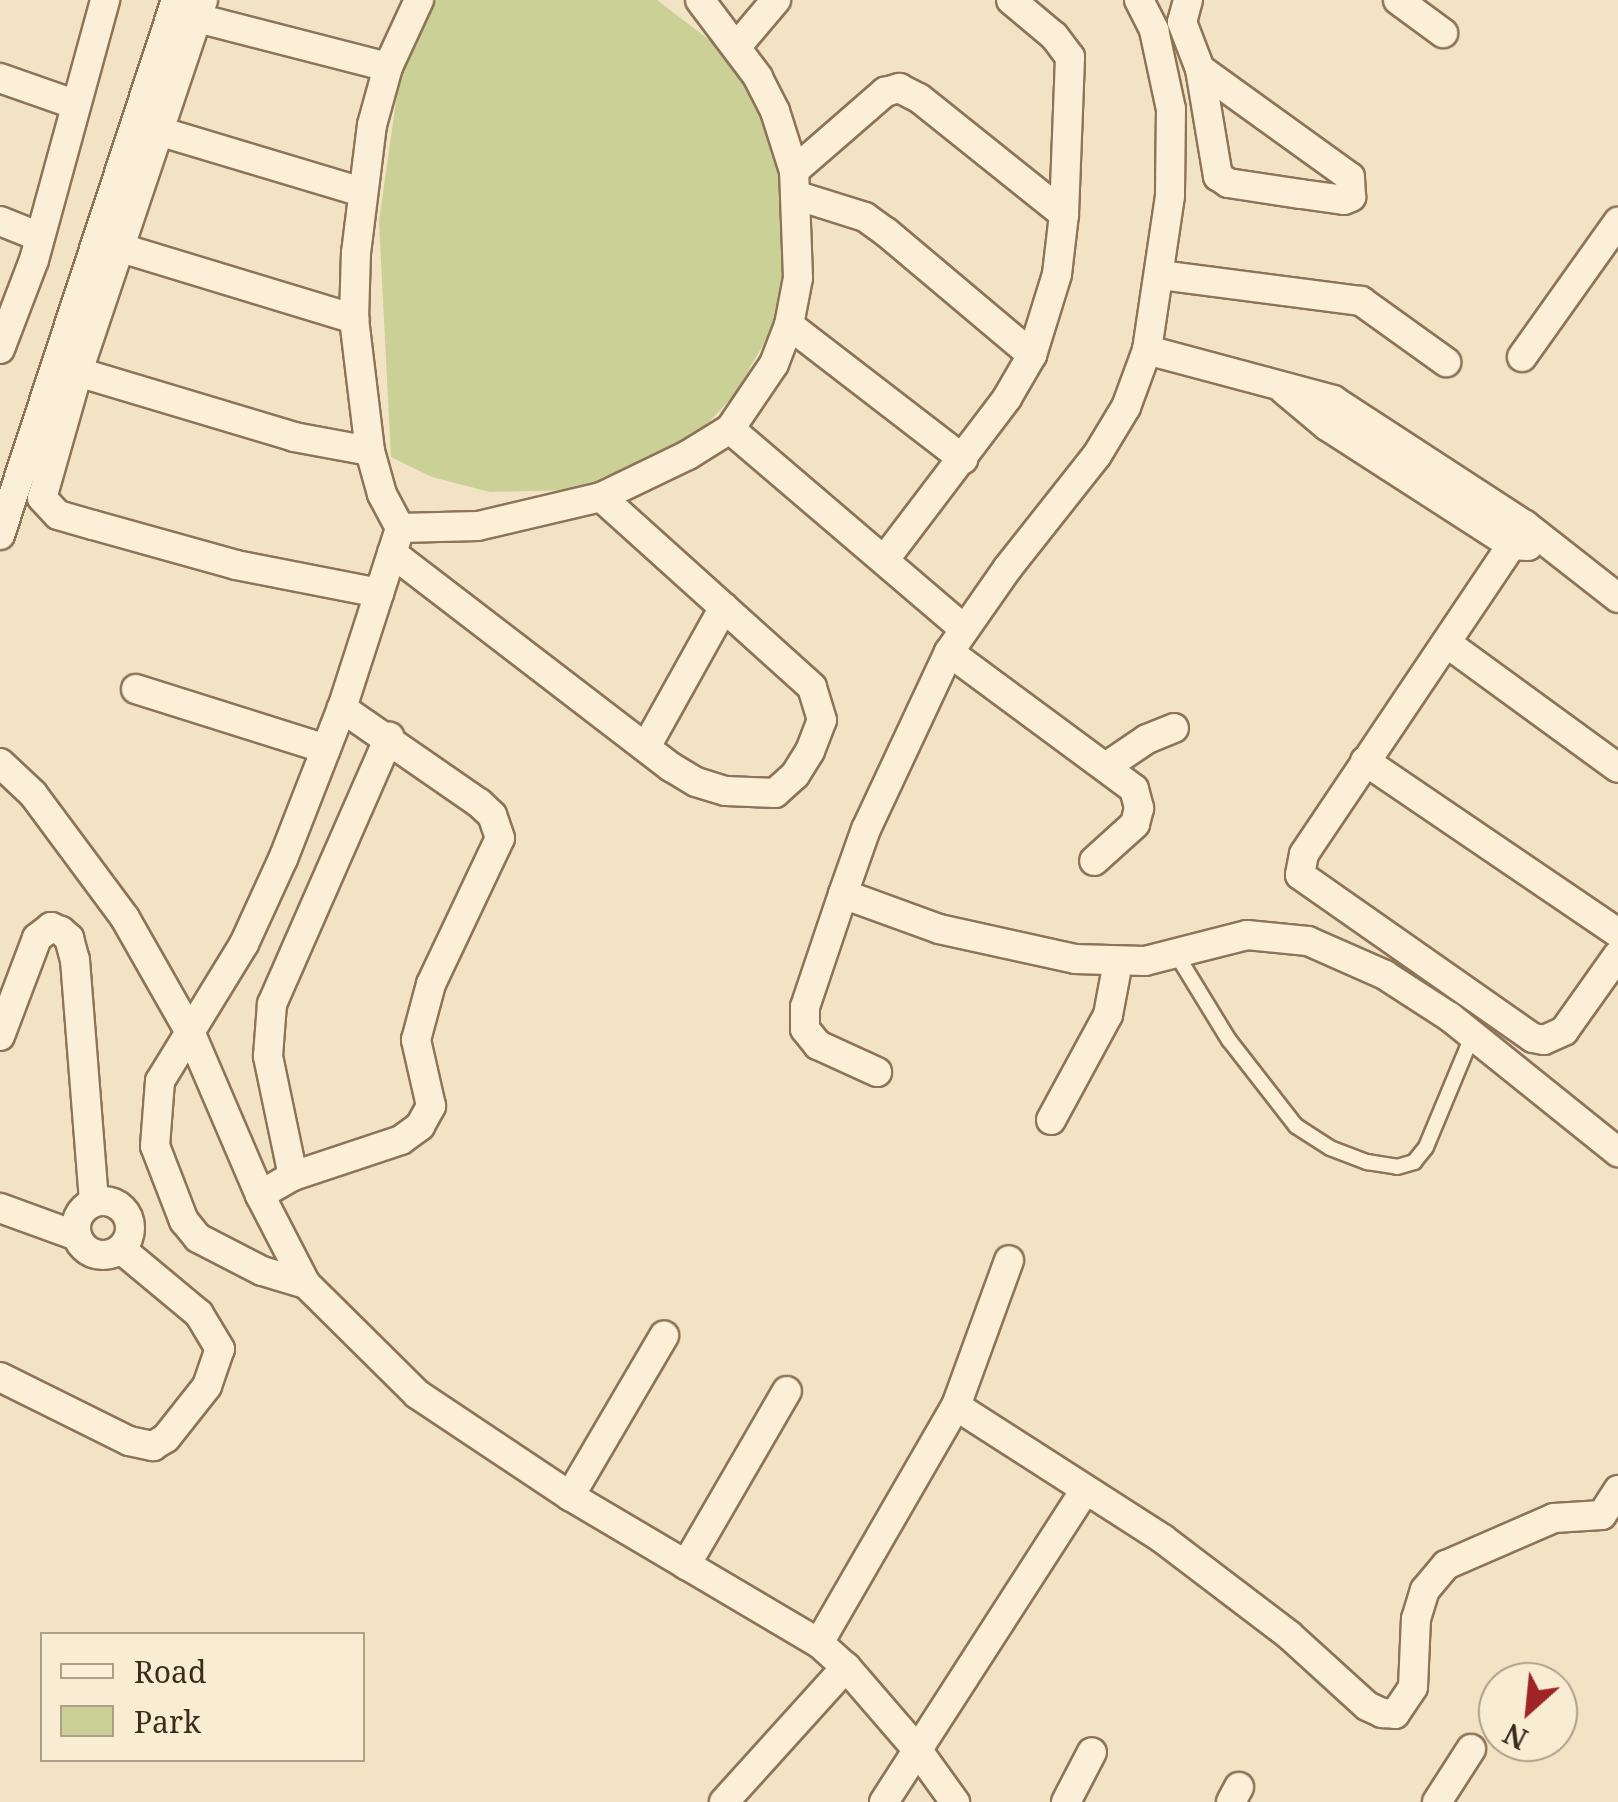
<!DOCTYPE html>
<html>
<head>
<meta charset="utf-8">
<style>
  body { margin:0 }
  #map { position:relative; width:1618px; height:1802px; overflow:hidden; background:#f1e3c3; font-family:"Noto Serif",serif }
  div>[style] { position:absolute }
  .green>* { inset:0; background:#cad096 }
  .roads { filter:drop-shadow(2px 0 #8d7458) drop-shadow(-2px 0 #8d7458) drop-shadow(0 2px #8d7458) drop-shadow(0 -2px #8d7458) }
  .lane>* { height:14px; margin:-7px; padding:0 7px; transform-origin:7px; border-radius:7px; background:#fbf0d7 }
  .street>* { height:28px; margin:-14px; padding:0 14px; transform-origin:14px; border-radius:14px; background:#fbf0d7 }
  .street>.ring { margin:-14px; padding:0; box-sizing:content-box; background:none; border:28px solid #fbf0d7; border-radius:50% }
  span { translate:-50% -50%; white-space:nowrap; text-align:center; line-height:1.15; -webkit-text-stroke:8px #f8edd3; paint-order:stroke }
  .legend { position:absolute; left:40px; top:1632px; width:325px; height:130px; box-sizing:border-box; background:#f8edd3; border:2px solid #ada08a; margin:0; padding:12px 18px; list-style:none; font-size:30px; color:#3c2c1d }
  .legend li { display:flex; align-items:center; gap:20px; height:50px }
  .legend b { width:50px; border:2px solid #ada08a }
  .north { position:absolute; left:1478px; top:1662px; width:100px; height:100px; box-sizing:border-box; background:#f8edd3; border:2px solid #ada08a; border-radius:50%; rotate:207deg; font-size:28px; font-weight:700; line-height:40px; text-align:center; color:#3c2c1d }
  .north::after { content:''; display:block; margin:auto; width:35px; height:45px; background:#a02425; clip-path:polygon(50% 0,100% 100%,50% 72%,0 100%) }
</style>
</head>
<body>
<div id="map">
  <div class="green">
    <i style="clip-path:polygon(436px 0,657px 0,712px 42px,750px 88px,775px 140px,788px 188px,788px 273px,771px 331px,735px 394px,707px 424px,679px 447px,612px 481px,574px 490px,490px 492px,432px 477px,391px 457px,379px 221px,404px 46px)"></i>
  </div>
  <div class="roads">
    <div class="lane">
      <i style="left:1175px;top:952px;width:103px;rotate:58.5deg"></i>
      <i style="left:1229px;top:1040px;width:109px;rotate:52.1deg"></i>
      <i style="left:1296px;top:1126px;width:40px;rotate:32.9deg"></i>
      <i style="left:1330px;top:1148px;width:40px;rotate:21deg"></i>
      <i style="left:1367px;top:1162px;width:30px;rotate:9deg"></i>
      <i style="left:1397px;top:1167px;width:18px;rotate:-16deg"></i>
      <i style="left:1414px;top:1162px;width:19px;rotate:-51deg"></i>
      <i style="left:1426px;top:1147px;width:122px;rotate:-67.4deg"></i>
    </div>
    <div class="street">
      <i style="left:203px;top:0;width:392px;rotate:108.6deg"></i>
      <i style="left:78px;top:372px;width:131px;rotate:105.9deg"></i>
      <i style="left:42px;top:498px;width:23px;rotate:47deg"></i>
      <i style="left:58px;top:515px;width:36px;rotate:16deg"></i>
      <i style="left:93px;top:525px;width:148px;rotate:15.6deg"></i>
      <i style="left:236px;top:565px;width:146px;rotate:11.1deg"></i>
      <i style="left:1139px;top:0;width:34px;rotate:63deg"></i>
      <i style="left:1154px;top:30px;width:81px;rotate:77.9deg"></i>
      <i style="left:1171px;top:109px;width:87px;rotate:90.7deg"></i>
      <i style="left:1170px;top:196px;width:156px;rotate:98.5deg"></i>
      <i style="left:1147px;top:350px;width:61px;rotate:110.2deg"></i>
      <i style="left:1126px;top:407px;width:56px;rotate:121.1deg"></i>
      <i style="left:1097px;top:455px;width:145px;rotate:128.3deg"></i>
      <i style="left:1007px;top:569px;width:101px;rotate:124.9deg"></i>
      <i style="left:949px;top:652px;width:195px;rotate:115.1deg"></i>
      <i style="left:866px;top:829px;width:69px;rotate:109.5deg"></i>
      <i style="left:843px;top:894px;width:102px;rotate:20deg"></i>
      <i style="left:939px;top:929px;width:139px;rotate:12.4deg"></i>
      <i style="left:1075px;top:959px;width:70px;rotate:1.6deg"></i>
      <i style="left:1145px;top:961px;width:105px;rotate:-14.3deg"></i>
      <i style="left:1247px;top:935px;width:61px;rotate:5.6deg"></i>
      <i style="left:1308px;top:941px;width:84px;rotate:23.8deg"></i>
      <i style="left:1385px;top:975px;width:77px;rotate:32.9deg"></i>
      <i style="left:1450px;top:1017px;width:216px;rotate:38.8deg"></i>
      <i style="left:1188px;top:0;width:23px;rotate:105deg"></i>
      <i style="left:1182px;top:22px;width:50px;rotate:69deg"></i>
      <i style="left:1200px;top:69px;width:109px;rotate:80.5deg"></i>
      <i style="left:1218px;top:176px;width:12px;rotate:35deg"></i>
      <i style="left:1228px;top:183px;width:74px;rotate:8.6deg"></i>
      <i style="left:1301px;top:194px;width:43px;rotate:7.9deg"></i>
      <i style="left:1344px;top:200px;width:8px;rotate:-23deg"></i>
      <i style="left:1351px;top:197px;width:20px;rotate:-93deg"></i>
      <i style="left:1350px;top:177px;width:185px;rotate:-144.2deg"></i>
      <i style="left:1398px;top:0;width:56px;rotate:36.3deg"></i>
      <i style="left:197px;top:18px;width:197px;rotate:14.4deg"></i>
      <i style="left:738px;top:45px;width:59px;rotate:-49.8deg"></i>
      <i style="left:0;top:78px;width:78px;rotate:19.4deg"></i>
      <i style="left:162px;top:132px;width:209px;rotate:16.7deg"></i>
      <i style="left:794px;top:171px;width:121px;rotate:-41deg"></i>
      <i style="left:885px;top:92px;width:15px;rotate:-16deg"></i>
      <i style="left:899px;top:88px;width:22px;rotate:27deg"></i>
      <i style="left:919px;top:98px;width:186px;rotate:38.7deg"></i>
      <i style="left:795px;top:195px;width:73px;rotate:17.4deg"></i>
      <i style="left:865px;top:217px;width:26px;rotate:36deg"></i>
      <i style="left:886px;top:232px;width:191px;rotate:40.1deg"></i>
      <i style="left:0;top:221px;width:43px;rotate:21.8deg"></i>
      <i style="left:121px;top:248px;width:244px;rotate:16.9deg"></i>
      <i style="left:1160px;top:275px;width:203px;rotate:7.4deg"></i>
      <i style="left:1361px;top:301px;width:105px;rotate:35.7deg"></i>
      <i style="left:789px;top:325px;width:220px;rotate:37.6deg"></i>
      <i style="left:0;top:349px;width:95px;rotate:-69.1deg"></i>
      <i style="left:34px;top:260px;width:270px;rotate:-74.7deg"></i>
      <i style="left:1147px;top:350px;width:193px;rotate:15deg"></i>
      <i style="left:1333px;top:400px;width:229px;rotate:33.1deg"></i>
      <i style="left:1525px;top:525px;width:118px;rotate:38.1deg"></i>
      <i style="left:1522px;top:357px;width:166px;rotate:-54.6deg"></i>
      <i style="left:78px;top:372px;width:226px;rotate:16.7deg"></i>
      <i style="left:294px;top:437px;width:77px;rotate:10.4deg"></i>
      <i style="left:1284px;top:390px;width:56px;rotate:39.9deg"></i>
      <i style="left:1327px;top:426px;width:220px;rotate:32.8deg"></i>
      <i style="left:1512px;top:545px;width:16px;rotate:4deg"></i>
      <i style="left:730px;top:429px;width:308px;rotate:40.5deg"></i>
      <i style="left:1525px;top:525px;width:396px;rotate:123.9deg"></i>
      <i style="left:1304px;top:854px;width:21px;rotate:101deg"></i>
      <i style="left:1300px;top:875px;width:284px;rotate:35deg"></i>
      <i style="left:1533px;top:1038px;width:11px;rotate:10deg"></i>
      <i style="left:1544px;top:1040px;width:22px;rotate:-24deg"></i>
      <i style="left:1564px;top:1031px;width:93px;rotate:-54.6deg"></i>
      <i style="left:400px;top:528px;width:78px;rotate:-1.5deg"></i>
      <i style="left:478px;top:526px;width:126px;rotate:-13.3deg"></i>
      <i style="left:601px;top:497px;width:97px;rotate:-25.8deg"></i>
      <i style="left:688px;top:455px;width:49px;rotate:-31.8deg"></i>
      <i style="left:730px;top:429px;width:78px;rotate:-55.9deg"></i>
      <i style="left:774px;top:364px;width:42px;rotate:-69deg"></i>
      <i style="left:789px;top:325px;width:48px;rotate:-79.2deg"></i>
      <i style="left:798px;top:278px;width:107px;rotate:-92.1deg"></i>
      <i style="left:794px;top:171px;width:63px;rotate:-107.6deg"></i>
      <i style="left:775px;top:111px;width:38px;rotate:-117deg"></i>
      <i style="left:758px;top:77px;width:96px;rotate:-127deg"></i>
      <i style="left:0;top:535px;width:563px;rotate:-71.79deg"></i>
      <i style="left:392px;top:553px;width:352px;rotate:37.5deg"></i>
      <i style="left:671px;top:767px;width:29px;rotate:31deg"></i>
      <i style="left:696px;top:782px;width:31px;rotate:17deg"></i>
      <i style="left:726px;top:791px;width:49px;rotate:2.3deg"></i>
      <i style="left:775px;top:793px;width:27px;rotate:-42deg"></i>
      <i style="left:795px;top:775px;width:28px;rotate:-58deg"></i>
      <i style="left:810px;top:751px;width:33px;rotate:-69deg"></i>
      <i style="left:822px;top:720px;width:34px;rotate:-107deg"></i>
      <i style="left:812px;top:687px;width:284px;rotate:-138deg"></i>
      <i style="left:885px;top:559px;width:202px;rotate:-52.8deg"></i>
      <i style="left:1007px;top:398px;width:50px;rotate:-59.8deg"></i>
      <i style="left:1032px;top:355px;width:85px;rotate:-72.8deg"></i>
      <i style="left:1057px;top:274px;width:60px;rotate:-83.3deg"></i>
      <i style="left:1064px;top:214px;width:157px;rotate:-87.8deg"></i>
      <i style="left:1070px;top:57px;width:26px;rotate:-127deg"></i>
      <i style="left:1054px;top:36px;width:56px;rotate:-140.1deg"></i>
      <i style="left:1448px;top:644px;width:210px;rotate:36.1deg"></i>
      <i style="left:949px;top:652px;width:230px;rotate:36.5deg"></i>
      <i style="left:1134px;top:789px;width:20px;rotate:75deg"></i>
      <i style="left:1139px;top:808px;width:16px;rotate:104deg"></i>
      <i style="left:1135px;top:824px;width:55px;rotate:137.9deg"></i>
      <i style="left:136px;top:689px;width:199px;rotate:17.5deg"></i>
      <i style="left:646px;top:747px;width:160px;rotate:-60.9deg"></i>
      <i style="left:1365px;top:761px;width:306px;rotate:34.2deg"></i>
      <i style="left:0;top:763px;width:45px;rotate:43.2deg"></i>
      <i style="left:33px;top:794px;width:154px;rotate:53.4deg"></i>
      <i style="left:125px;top:918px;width:133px;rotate:60.4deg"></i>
      <i style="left:191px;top:1034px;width:175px;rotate:66.8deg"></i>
      <i style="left:260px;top:1195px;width:100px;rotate:62.7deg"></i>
      <i style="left:306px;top:1284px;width:156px;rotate:44.7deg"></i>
      <i style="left:417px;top:1394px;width:184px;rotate:33.7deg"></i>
      <i style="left:570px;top:1496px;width:289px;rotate:30.6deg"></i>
      <i style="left:819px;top:1643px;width:36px;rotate:42deg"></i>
      <i style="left:846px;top:1667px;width:107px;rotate:49.2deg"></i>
      <i style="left:916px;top:1748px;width:67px;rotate:54.2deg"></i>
      <i style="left:1107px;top:766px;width:48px;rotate:-34deg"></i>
      <i style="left:1147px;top:739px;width:29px;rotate:-22deg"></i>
      <i style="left:843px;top:894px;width:119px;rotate:108.6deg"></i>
      <i style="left:805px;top:1007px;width:22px;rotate:90deg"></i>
      <i style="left:805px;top:1029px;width:21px;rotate:51deg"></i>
      <i style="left:818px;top:1045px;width:65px;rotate:24.6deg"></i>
      <i style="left:0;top:1036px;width:105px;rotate:-69.3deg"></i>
      <i style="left:37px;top:938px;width:18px;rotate:-38deg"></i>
      <i style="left:51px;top:927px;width:11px;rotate:22deg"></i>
      <i style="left:61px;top:931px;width:11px;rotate:41deg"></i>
      <i style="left:69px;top:938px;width:23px;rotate:75deg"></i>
      <i style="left:75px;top:960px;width:242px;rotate:85.5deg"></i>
      <i style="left:1051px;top:1120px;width:119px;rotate:-61.5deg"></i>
      <i style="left:1108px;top:1015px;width:54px;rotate:-79.3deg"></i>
      <i style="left:293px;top:1176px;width:123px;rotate:-101.8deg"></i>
      <i style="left:268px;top:1056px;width:52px;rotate:-85.6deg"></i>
      <i style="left:272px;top:1004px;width:292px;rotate:-66.3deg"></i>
      <i style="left:260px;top:1195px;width:38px;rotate:-30deg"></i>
      <i style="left:293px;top:1176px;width:114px;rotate:-18.4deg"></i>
      <i style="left:401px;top:1140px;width:24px;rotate:-36deg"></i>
      <i style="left:420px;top:1126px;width:23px;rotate:-61deg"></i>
      <i style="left:431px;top:1106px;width:68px;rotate:-102.8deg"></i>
      <i style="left:416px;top:1040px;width:58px;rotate:-75deg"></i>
      <i style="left:431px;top:984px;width:161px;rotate:-64.7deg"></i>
      <i style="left:500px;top:838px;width:24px;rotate:-109deg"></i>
      <i style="left:492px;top:815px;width:18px;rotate:-137deg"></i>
      <i style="left:479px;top:803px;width:167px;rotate:-145.3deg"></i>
      <i class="ring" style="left:76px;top:1201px;width:26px;height:26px"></i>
      <i style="left:0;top:1208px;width:82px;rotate:20deg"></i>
      <i style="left:306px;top:1284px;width:46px;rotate:-163.5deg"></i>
      <i style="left:262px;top:1271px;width:72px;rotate:-152.7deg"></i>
      <i style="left:198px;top:1238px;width:22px;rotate:-129deg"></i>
      <i style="left:184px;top:1221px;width:80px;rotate:-111.1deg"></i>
      <i style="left:155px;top:1146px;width:65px;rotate:-85.6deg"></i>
      <i style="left:160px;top:1081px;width:161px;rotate:-58.5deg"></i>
      <i style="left:244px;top:944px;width:94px;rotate:-65.4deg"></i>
      <i style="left:283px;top:859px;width:162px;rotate:-68.7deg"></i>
      <i style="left:342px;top:708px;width:189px;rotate:-72.1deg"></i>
      <i style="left:400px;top:528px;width:38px;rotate:-118deg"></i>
      <i style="left:382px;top:494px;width:45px;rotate:-105.6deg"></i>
      <i style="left:370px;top:451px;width:133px;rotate:-96.9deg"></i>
      <i style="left:354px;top:319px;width:66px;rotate:-88.3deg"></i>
      <i style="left:356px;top:253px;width:129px;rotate:-82.9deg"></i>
      <i style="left:372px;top:125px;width:60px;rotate:-74.6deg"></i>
      <i style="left:388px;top:67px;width:74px;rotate:-65.2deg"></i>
      <i style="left:0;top:1377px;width:144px;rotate:26.4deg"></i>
      <i style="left:129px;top:1441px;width:25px;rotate:12deg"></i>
      <i style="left:153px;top:1446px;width:15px;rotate:-32deg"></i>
      <i style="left:166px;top:1438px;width:66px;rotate:-51.7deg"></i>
      <i style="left:207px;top:1386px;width:39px;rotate:-71deg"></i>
      <i style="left:220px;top:1349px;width:41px;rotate:-121deg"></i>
      <i style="left:199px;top:1314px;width:102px;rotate:-140.2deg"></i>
      <i style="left:956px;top:1406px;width:246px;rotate:32.7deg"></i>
      <i style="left:1163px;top:1539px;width:158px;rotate:37.3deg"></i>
      <i style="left:1289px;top:1635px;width:105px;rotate:42.3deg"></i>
      <i style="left:1367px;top:1706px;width:17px;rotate:25deg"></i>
      <i style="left:1382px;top:1713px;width:13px;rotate:4deg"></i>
      <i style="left:1395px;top:1714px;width:32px;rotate:-56deg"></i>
      <i style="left:1413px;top:1687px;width:68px;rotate:-87.5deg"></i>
      <i style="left:1416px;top:1619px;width:30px;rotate:-73deg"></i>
      <i style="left:1425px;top:1590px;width:33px;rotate:-50deg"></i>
      <i style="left:1446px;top:1565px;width:118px;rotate:-23.5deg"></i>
      <i style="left:1554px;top:1518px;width:48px;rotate:-3.6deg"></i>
      <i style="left:1602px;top:1515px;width:30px;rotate:-57deg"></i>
      <i style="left:570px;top:1496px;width:186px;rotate:-59.6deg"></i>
      <i style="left:686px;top:1565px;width:201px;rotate:-59.9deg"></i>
      <i style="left:819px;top:1643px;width:274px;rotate:-60deg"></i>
      <i style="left:956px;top:1406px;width:155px;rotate:-70deg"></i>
      <i style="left:724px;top:1802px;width:182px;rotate:-47.9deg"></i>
      <i style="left:884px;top:1802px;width:371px;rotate:-57.2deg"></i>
      <i style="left:1066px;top:1802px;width:56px;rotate:-62.5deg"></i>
      <i style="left:1231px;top:1802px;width:17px;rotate:-62deg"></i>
      <i style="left:1437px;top:1802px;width:63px;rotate:-57.3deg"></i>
    </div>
  </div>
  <ul class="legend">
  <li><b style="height:12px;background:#fbf0d7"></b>Road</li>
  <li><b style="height:28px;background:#cad096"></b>Park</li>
  </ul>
  <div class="north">N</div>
</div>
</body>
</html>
